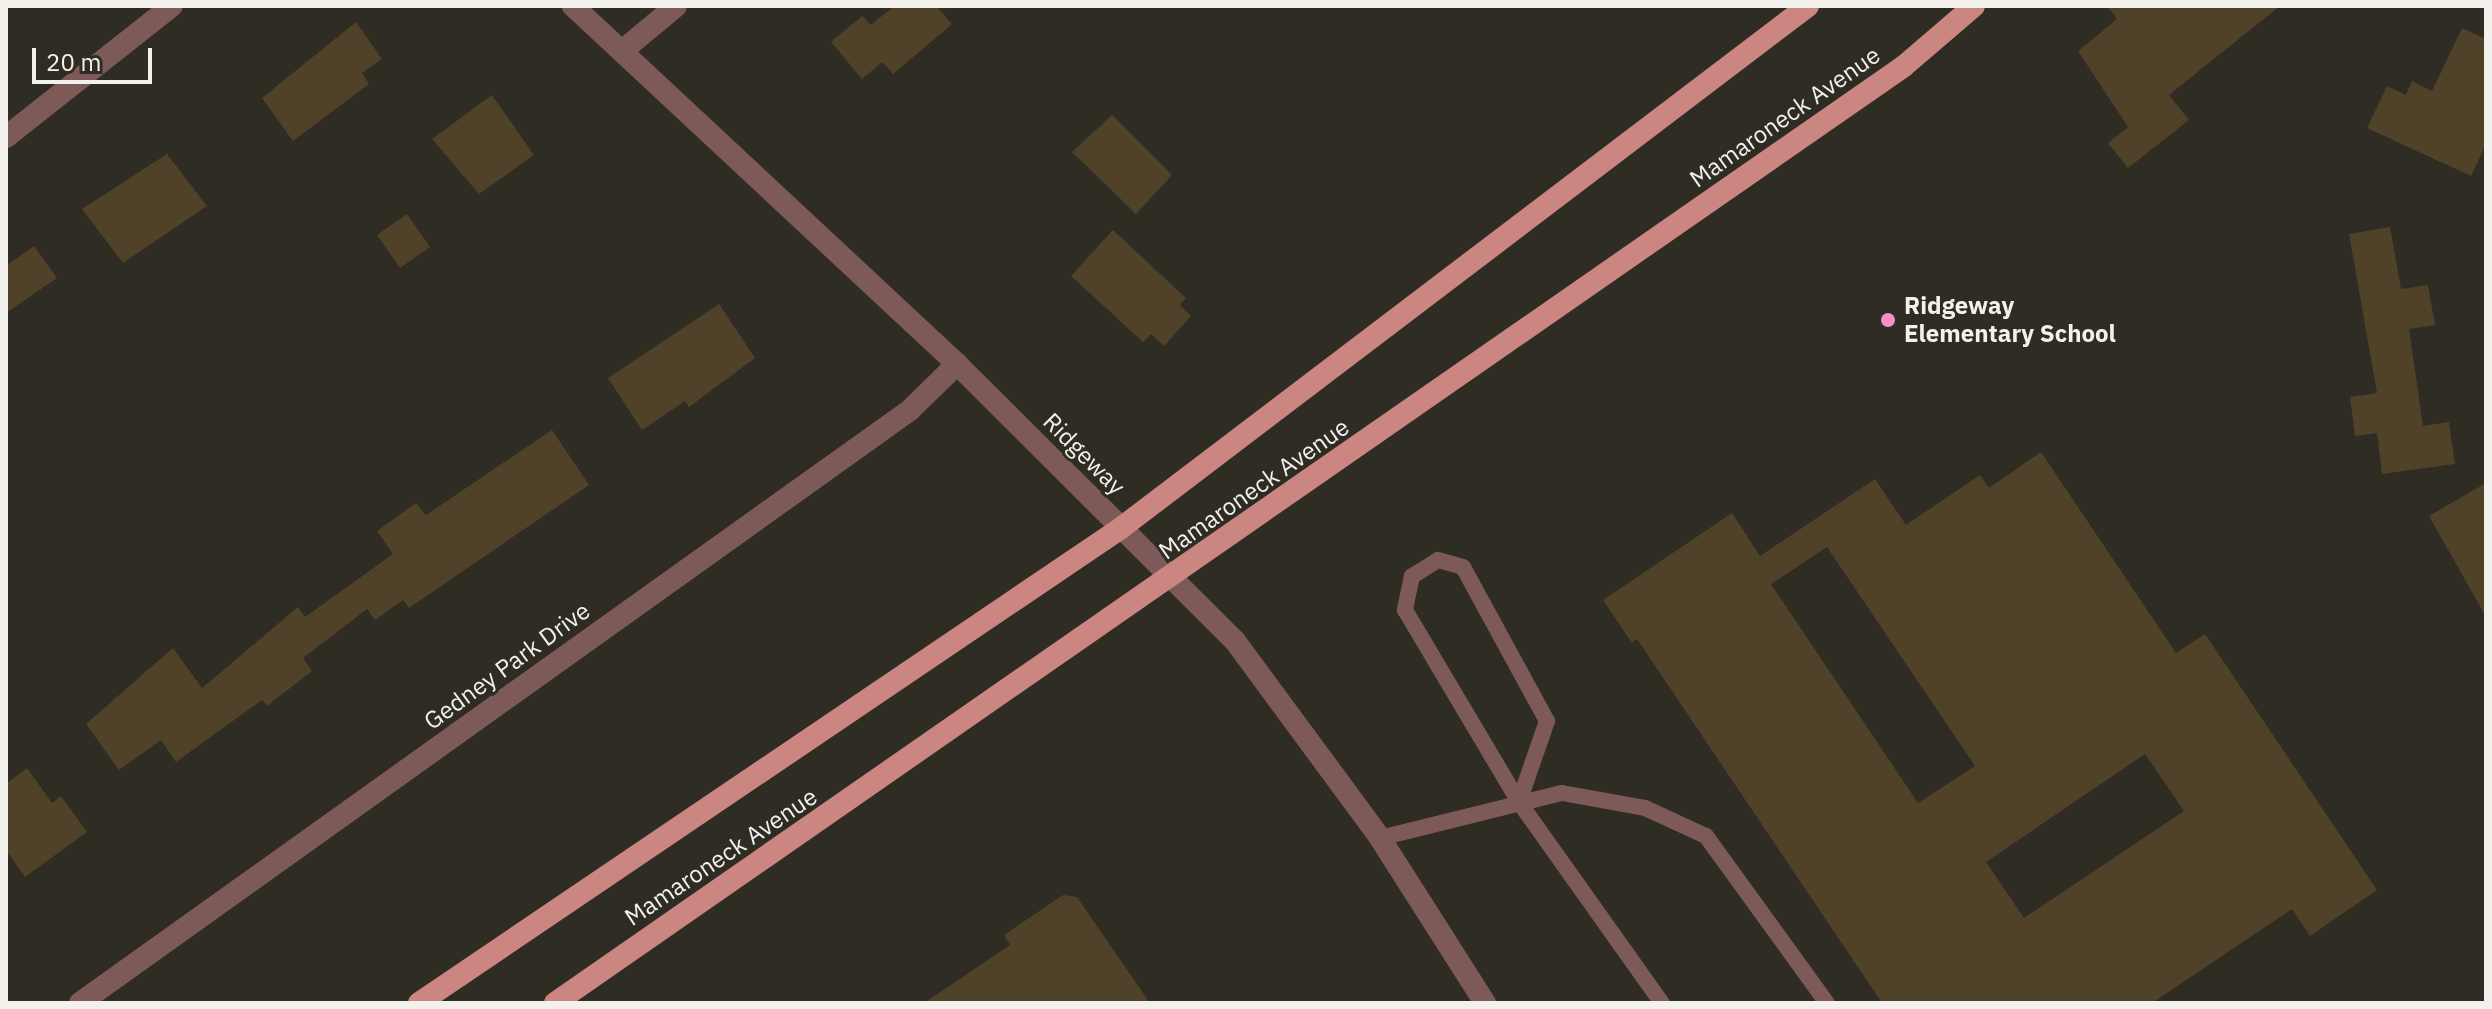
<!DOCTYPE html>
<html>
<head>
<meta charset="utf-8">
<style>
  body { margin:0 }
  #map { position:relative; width:2492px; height:1009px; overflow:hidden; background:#2f2c24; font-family:"IBM Plex Sans",sans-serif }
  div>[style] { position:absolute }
  .building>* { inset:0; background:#504129 }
  .service>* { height:16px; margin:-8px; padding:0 8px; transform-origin:8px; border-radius:8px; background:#7d5a58 }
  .minor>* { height:22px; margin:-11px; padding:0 11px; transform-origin:11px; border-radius:11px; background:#7d5a58 }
  .tertiary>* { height:22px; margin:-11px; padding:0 11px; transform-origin:11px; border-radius:11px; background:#7d5a58 }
  .primary>* { height:22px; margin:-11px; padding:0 11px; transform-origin:11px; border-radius:11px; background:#cc8682 }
  .dots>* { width:22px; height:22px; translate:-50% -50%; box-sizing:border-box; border:4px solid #2f2c24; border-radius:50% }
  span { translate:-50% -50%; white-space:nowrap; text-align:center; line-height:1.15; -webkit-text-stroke:6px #2f2c24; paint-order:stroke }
  .street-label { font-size:24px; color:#f3f1ec }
  .poi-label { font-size:24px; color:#f3f1ec; font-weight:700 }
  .left { translate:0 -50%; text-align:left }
  .frame { position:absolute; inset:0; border:8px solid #f3f1ec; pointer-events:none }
  .scale { position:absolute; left:32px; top:48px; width:120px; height:36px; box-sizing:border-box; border:4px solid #f3f1ec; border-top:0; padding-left:10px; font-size:24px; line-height:28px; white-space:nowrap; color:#f3f1ec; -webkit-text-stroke:6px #2f2c24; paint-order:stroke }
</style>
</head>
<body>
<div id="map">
  <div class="building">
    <i style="clip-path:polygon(894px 6px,936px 6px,952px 24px,893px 74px,882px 62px,862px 79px,831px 42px,862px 16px,871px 25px)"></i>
    <i style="clip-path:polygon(2107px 6px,2280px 6px,2169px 95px,2189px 120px,2128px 168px,2108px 143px,2128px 127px,2078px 51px,2117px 19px)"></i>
    <i style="clip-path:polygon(356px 22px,382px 59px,362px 73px,369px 84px,293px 141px,262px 98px)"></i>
    <i style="clip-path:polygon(2462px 28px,2486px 39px,2486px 144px,2471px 176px,2367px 128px,2387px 86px,2406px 95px,2412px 81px,2432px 91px)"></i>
    <i style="clip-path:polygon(492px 95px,534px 155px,479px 194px,432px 139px)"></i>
    <i style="clip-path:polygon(1112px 115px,1172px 175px,1136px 214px,1072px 152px)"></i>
    <i style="clip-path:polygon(167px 154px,207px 206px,123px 263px,82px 209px)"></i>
    <i style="clip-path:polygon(407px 214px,430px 247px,400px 268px,377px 235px)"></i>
    <i style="clip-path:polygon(2390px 227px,2401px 289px,2428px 285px,2435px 325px,2409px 329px,2423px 426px,2449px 422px,2455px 464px,2382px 474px,2377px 433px,2355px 436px,2350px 397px,2377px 393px,2349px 234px)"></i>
    <i style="clip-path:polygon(1113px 230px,1186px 298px,1180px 305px,1191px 316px,1164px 346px,1151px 334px,1143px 342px,1071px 276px)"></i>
    <i style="clip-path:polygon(34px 246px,57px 278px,6px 313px,6px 266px)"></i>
    <i style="clip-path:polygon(719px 304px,755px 358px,689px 407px,685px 401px,642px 430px,608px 378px)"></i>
    <i style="clip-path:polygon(552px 430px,589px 485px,409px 608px,403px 600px,375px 620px,367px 609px,303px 658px,312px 671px,267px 706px,262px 700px,176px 762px,161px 740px,119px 770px,86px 724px,173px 648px,202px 688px,298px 607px,305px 617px,393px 554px,377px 531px,416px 503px,426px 515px)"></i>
    <i style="clip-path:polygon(evenodd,2041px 452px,2176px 653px,2205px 634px,2377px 890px,2310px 936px,2292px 909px,2152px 1003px,1882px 1003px,1637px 639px,1632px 643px,1603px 600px,1732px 513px,1760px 556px,1875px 479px,1906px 525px,1980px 475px,1989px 488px,2041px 452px,1827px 547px,1975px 766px,1918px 803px,1771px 584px,1827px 547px,2041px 452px,2145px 754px,2184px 811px,2024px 918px,1986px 862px,2145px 754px)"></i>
    <i style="clip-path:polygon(2486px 483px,2486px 617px,2429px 516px)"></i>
    <i style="clip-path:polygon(27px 768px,52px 803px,61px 796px,87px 832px,25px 877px,6px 850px,6px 784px)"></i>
    <i style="clip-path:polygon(1063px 895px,1077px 897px,1150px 1003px,924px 1003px,1010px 945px,1004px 935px)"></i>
  </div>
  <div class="service">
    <i style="left:1519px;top:802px;width:86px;rotate:-70.9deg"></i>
    <i style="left:1547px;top:721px;width:175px;rotate:-118.6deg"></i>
    <i style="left:1463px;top:567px;width:26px;rotate:-164deg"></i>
    <i style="left:1438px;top:560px;width:31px;rotate:148deg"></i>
    <i style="left:1412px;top:576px;width:35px;rotate:102deg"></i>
    <i style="left:1405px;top:610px;width:223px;rotate:59.3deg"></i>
    <i style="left:1519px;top:802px;width:247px;rotate:54.6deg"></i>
    <i style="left:1380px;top:838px;width:187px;rotate:-13.9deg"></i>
    <i style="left:1562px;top:793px;width:84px;rotate:10.2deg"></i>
    <i style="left:1645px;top:808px;width:67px;rotate:24.7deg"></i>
    <i style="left:1706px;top:836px;width:206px;rotate:54.1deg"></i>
  </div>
  <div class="minor">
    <i style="left:622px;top:51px;width:70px;rotate:-39.8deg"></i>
    <i style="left:6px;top:137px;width:211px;rotate:-38.3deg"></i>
    <i style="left:80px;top:1003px;width:1020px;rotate:-35.54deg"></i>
    <i style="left:910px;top:410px;width:66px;rotate:-44.4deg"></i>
  </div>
  <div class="tertiary">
    <i style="left:573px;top:6px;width:525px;rotate:42.99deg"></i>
    <i style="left:957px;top:364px;width:392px;rotate:44.9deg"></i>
    <i style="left:1235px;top:641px;width:245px;rotate:53.6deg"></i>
    <i style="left:1380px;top:838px;width:196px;rotate:57.5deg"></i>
  </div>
  <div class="primary">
    <i style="left:419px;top:1003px;width:848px;rotate:-34.08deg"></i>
    <i style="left:1121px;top:528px;width:863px;rotate:-37.23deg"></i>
    <i style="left:555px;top:1003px;width:1642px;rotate:-34.78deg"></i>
    <i style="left:1904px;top:66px;width:92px;rotate:-40.6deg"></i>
  </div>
  <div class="dots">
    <i style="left:1888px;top:320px;background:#f98fca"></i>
  </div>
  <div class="street-label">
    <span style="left:1785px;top:117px;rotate:-35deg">Mamaroneck Avenue</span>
    <span style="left:1084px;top:454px;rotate:45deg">Ridgeway</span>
    <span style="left:1254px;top:489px;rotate:-35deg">Mamaroneck Avenue</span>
    <span style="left:507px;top:666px;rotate:-36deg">Gedney Park Drive</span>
    <span style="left:721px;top:857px;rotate:-34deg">Mamaroneck Avenue</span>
  </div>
  <div class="poi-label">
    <span class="left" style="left:1904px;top:320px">Ridgeway<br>Elementary School</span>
  </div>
  <div class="frame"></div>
  <div class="scale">20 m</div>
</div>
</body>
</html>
